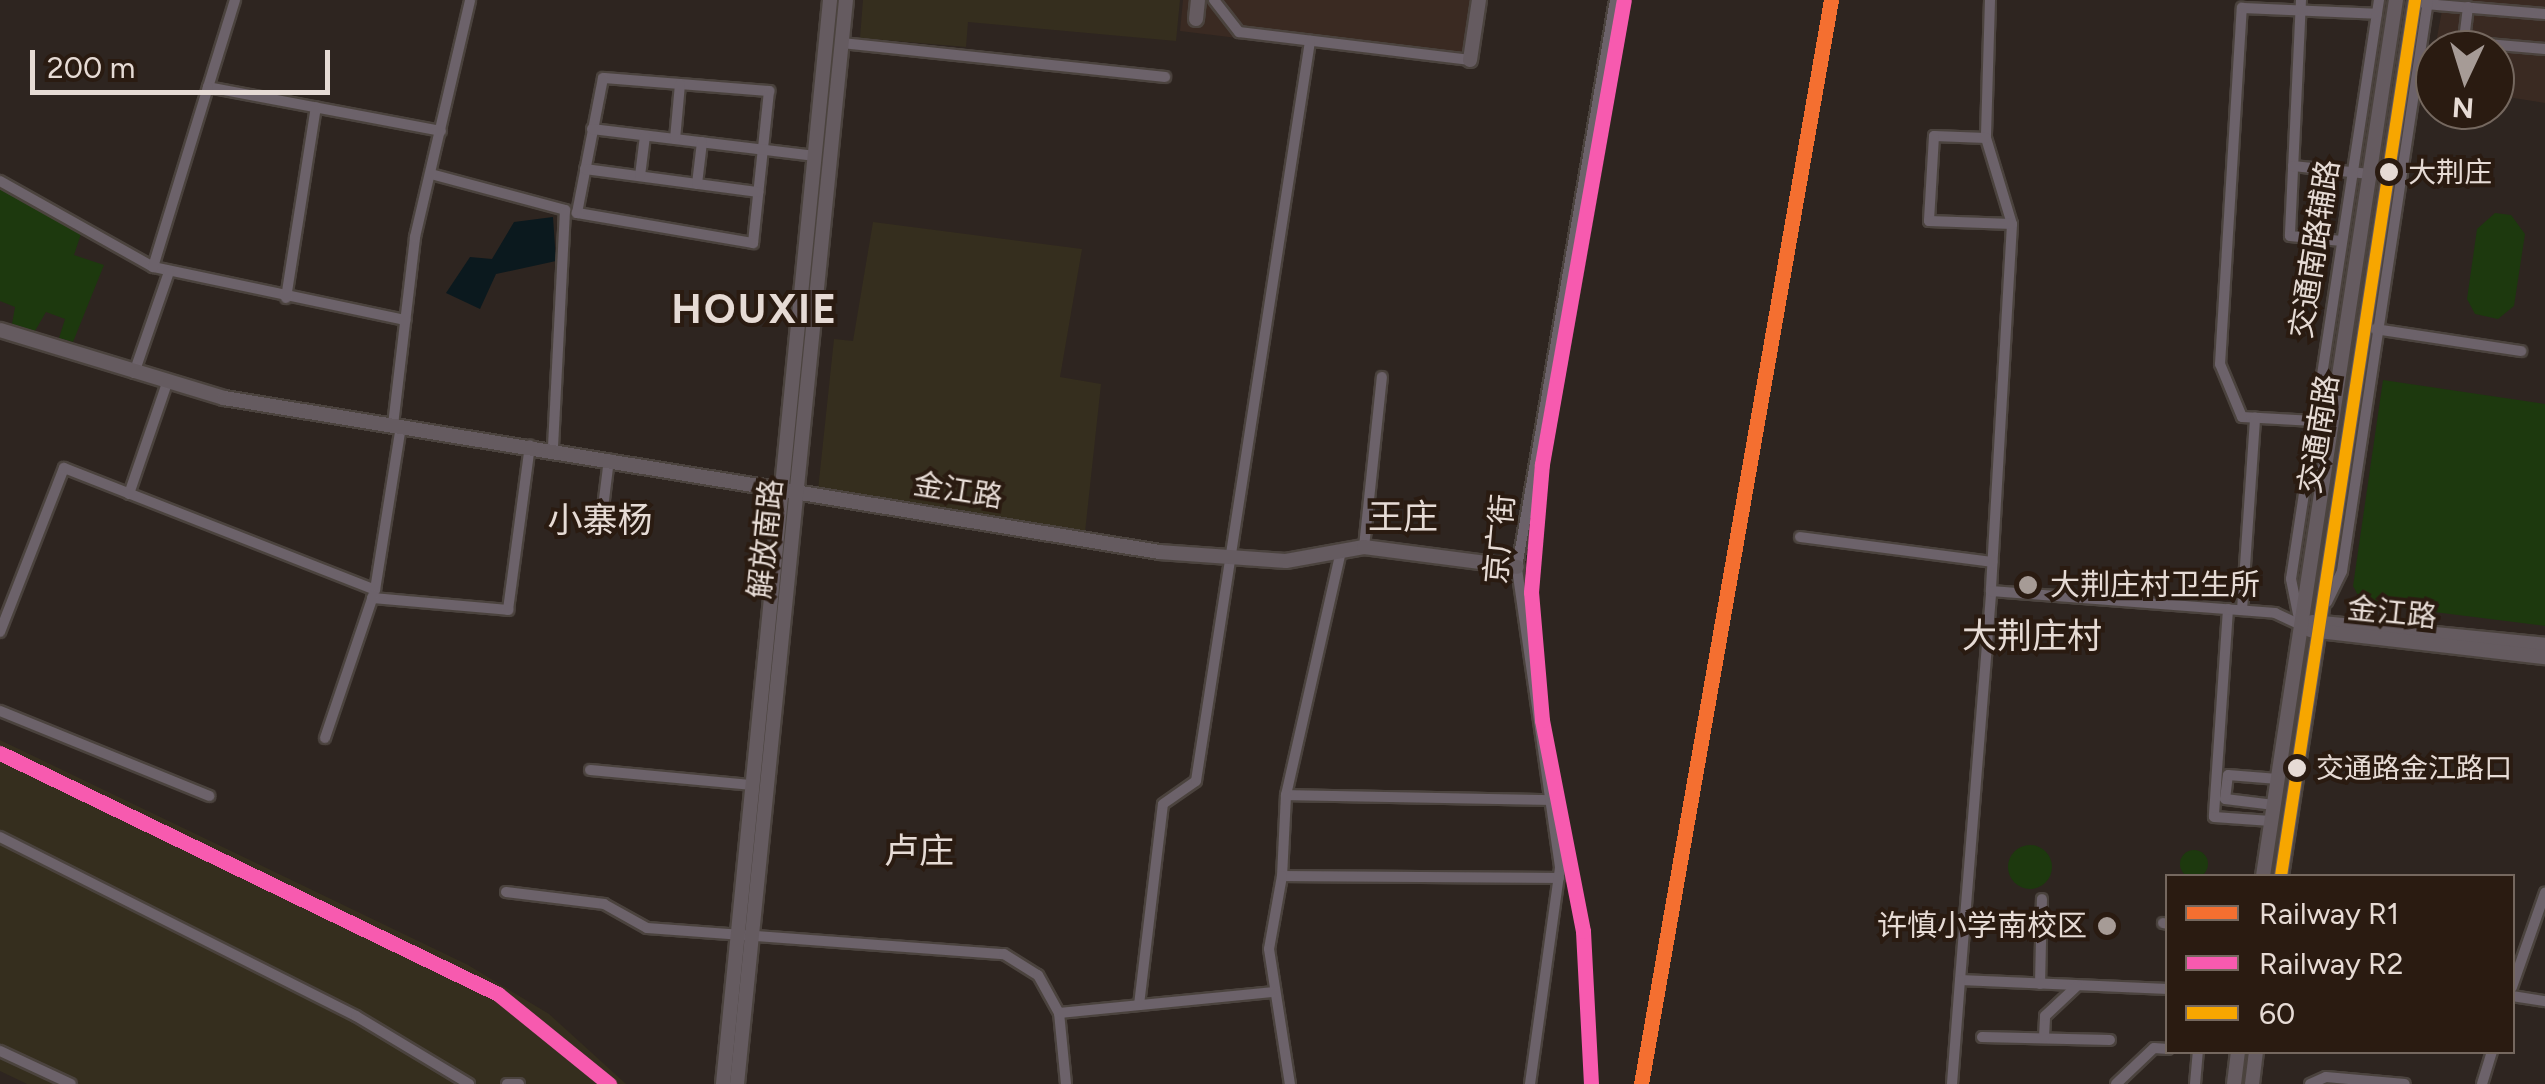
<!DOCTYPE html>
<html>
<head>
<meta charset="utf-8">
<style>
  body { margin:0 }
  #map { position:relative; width:2545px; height:1084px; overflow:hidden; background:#2e2520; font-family:Figtree,"Noto Sans SC",sans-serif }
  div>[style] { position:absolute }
  .commercial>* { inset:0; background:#3a2a22 }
  .industrial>* { inset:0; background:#352e1e }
  .green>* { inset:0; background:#1d390e }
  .round { border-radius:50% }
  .water>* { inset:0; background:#0b191e }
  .roads { filter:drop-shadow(2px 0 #4b433e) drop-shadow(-2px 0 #4b433e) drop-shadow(0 2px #4b433e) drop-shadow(0 -2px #4b433e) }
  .street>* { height:10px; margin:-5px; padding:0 5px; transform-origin:5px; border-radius:5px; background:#6c626a }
  .secondary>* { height:14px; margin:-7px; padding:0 7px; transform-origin:7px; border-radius:7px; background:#655b60 }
  .bus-1>* { height:12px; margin:-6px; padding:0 6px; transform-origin:6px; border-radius:6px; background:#f7a600 }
  .rail-1>* { height:15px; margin:-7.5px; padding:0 7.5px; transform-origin:7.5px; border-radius:7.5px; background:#f46f30 }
  .rail-2>* { height:15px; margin:-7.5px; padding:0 7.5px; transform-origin:7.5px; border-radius:7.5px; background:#f75aaf }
  .dots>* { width:28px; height:28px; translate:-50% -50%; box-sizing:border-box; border:5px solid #2a1b11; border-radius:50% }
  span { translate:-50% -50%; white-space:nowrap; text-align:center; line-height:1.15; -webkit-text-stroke:8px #2a1b11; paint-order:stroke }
  .bus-label { font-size:28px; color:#e6dbd5 }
  .left { translate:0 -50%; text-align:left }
  .street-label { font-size:30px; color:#e6dbd5 }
  .poi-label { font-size:30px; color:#e6dbd5 }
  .right { translate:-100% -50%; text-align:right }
  .quarter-label { font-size:35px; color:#e6dbd5 }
  .district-label { font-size:40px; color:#e6dbd5; font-weight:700; letter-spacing:2.5px }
  .legend { position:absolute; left:2165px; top:874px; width:350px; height:180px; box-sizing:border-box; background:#2a1b11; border:2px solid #75685f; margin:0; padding:12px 18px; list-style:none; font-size:30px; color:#e6dbd5 }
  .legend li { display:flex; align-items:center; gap:20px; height:50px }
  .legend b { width:50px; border:2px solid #75685f }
  .north { position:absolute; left:2415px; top:30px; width:100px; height:100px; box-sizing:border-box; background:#2a1b11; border:2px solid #75685f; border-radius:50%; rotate:184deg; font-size:28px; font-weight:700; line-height:40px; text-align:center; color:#e6dbd5 }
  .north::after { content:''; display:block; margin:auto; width:35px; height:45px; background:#a69b96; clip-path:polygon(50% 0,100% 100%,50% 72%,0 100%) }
  .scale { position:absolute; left:30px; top:50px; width:300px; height:45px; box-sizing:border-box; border:5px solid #e6dbd5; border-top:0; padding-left:12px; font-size:30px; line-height:35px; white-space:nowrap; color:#e6dbd5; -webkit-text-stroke:8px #2a1b11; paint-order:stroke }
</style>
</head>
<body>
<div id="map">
  <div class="commercial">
    <i style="clip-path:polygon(1183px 0,1487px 0,1476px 67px,1180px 31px)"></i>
    <i style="clip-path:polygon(2444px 0,2545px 0,2545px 103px,2495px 95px,2495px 50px,2435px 50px,2428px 85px)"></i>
  </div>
  <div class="industrial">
    <i style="clip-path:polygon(863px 0,1180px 0,1176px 41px,968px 22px,966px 47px,860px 38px)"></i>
    <i style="clip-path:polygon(873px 222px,1082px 249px,1060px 377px,1101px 384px,1085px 532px,818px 490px,834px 339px,853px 341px)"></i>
    <i style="clip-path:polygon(0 740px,468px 965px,549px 1014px,626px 1084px,27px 1084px,0 1071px)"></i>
  </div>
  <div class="green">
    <i style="clip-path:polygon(0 189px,69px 218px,83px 228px,74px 255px,104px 265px,73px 342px,59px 338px,65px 319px,46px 312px,35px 331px,12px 324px,15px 307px,0 301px)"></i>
    <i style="clip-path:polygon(2495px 213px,2511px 215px,2525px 234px,2514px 306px,2498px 319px,2475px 314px,2467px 299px,2477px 229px)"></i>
    <i style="clip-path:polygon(2383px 380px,2545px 404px,2545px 626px,2362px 603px,2353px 586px)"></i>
    <i class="round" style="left:2008px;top:845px;width:44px;height:44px"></i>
    <i class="round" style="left:2180px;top:850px;width:28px;height:28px"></i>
  </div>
  <div class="water">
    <i style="clip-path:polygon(553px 217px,556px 261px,496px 274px,480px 309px,446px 293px,470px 257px,492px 259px,514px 222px)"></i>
  </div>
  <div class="roads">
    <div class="street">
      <i style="left:235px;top:0;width:91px;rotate:107.2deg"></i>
      <i style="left:208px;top:87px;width:237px;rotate:10.7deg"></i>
      <i style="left:1214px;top:0;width:41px;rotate:52deg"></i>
      <i style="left:1239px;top:32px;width:233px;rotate:6.9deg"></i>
      <i style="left:1990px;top:0;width:138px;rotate:91.7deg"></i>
      <i style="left:1986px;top:138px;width:90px;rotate:73.2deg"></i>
      <i style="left:2012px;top:224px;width:368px;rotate:93.3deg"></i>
      <i style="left:2301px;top:0;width:236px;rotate:92.7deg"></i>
      <i style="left:2290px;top:236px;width:52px;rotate:5.5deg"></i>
      <i style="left:2425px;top:4px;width:120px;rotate:4.8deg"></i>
      <i style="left:2468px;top:7px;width:35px;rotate:97deg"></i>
      <i style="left:2464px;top:42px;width:81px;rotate:4.9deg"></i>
      <i style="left:842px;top:43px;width:325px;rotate:6deg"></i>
      <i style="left:603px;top:78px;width:167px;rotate:4.5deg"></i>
      <i style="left:769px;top:91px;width:153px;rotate:96deg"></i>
      <i style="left:753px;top:243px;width:179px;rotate:-170.3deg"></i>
      <i style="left:577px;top:213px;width:137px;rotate:-79.1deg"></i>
      <i style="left:592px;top:129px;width:225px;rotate:6.9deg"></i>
      <i style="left:1986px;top:138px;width:52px;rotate:-177.8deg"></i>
      <i style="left:1934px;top:136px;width:85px;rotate:93.4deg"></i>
      <i style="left:1929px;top:221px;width:83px;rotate:2.1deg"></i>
      <i style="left:675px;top:139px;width:55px;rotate:-84.8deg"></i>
      <i style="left:2293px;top:166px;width:77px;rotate:5.9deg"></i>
      <i style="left:585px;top:169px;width:175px;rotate:7.6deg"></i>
      <i style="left:431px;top:174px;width:139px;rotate:15deg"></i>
      <i style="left:565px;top:210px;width:239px;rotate:92.9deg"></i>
      <i style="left:640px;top:176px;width:40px;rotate:-82.9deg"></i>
      <i style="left:0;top:181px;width:176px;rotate:29.3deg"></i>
      <i style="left:153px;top:267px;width:258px;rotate:11.9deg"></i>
      <i style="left:697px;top:184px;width:42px;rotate:-83.2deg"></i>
      <i style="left:153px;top:267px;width:188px;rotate:-73deg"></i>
      <i style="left:286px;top:298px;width:193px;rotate:-81.1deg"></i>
      <i style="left:2375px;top:329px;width:148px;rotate:8.6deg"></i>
      <i style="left:134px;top:373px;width:107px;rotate:-70.9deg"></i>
      <i style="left:2314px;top:421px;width:72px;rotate:-176.8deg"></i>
      <i style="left:2242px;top:417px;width:57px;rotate:-112.5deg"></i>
      <i style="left:2220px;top:364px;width:357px;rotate:-86.5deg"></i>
      <i style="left:2242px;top:8px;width:135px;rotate:2.5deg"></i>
      <i style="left:393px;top:425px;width:189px;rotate:-83.3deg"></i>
      <i style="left:415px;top:237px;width:243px;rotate:-76.9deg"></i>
      <i style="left:129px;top:494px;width:117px;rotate:-71.1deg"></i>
      <i style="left:602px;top:516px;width:57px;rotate:-83deg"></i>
      <i style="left:1800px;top:537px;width:194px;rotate:7.4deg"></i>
      <i style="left:1364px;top:547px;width:171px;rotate:-84deg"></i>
      <i style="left:1341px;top:551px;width:250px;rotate:102.7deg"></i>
      <i style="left:1286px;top:795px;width:262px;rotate:1.1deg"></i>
      <i style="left:372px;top:598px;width:137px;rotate:5deg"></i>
      <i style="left:508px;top:610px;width:166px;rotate:-82.4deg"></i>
      <i style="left:2327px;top:602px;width:34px;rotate:-64deg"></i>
      <i style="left:2342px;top:571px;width:577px;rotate:-81.43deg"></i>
      <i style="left:2228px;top:609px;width:208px;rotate:93.9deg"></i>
      <i style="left:2214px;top:817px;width:57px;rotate:4deg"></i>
      <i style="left:2242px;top:610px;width:193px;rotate:-86.1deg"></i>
      <i style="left:2299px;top:619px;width:41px;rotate:-101.3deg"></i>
      <i style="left:2291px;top:579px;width:586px;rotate:-81.36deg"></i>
      <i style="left:0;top:632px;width:176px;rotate:-68.7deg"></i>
      <i style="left:64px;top:468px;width:334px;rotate:21.4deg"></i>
      <i style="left:375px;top:590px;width:166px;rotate:-81deg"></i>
      <i style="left:0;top:711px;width:226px;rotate:22.1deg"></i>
      <i style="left:325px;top:738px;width:150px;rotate:-71.3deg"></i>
      <i style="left:590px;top:770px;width:164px;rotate:5.3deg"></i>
      <i style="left:1286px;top:795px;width:81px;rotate:92.8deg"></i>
      <i style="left:1282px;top:876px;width:277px;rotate:0.4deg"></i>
      <i style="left:2274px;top:805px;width:49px;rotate:-173deg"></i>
      <i style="left:2225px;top:799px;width:24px;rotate:-83deg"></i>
      <i style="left:2228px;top:775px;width:50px;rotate:4.6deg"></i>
      <i style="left:0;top:837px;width:398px;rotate:26.7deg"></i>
      <i style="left:356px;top:1016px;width:132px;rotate:31deg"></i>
      <i style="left:1282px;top:876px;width:74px;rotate:100.1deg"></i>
      <i style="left:1269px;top:949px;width:137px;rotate:81.2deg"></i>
      <i style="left:506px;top:892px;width:99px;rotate:7deg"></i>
      <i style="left:604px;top:904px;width:49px;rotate:29.2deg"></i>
      <i style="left:647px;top:928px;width:358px;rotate:4.2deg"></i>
      <i style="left:1004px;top:954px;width:40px;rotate:32deg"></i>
      <i style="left:1038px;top:975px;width:43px;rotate:61.1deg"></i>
      <i style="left:2163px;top:923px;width:5px;rotate:11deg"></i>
      <i style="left:2040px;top:984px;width:85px;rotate:-88.7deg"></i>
      <i style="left:2512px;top:987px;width:100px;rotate:-70.7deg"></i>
      <i style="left:2168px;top:989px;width:208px;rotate:-177.5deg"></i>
      <i style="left:1960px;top:980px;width:390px;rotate:-85.4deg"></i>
      <i style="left:1991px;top:591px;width:285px;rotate:4.4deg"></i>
      <i style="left:2275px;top:613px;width:29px;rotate:25deg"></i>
      <i style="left:2512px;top:996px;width:33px;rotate:9deg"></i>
      <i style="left:1139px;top:1005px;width:202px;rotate:-83.2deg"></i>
      <i style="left:1163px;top:804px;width:40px;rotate:-34.9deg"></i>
      <i style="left:1196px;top:781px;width:749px;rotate:-81.24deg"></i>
      <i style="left:1982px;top:1037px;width:128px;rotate:1.3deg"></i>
      <i style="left:2044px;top:1037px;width:21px;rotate:-87deg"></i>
      <i style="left:2045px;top:1016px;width:44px;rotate:-43.2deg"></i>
      <i style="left:0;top:1051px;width:78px;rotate:24.9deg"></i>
      <i style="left:507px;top:1084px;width:12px"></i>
      <i style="left:1066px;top:1084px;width:71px;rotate:-95.6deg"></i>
      <i style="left:1059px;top:1013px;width:214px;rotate:-5.6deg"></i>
      <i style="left:1530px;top:1084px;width:219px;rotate:-82.1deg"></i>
      <i style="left:1560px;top:867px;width:303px;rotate:-98.2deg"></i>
      <i style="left:1517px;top:567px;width:575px;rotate:-80.19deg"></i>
      <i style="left:1952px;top:1084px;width:104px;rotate:-85.6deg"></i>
      <i style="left:2116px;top:1084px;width:52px;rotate:-43.5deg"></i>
      <i style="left:2154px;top:1048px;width:14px;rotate:4deg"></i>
      <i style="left:2195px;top:1084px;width:32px;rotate:-85deg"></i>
      <i style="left:2310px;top:1084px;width:17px;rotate:-24deg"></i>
      <i style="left:2326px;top:1077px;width:79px;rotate:5.1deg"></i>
      <i style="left:2482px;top:1084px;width:34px;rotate:-73deg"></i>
    </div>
    <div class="secondary">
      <i style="left:1196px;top:19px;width:19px;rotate:-84deg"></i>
      <i style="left:1470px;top:60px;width:61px;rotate:-81.5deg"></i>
      <i style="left:0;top:330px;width:234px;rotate:16.9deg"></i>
      <i style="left:224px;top:398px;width:948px;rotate:9.35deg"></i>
      <i style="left:1159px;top:552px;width:127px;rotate:4.1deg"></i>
      <i style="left:1286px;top:561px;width:79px;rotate:-10.2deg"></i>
      <i style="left:1364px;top:547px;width:154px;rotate:7.4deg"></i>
      <i style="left:2312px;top:622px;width:234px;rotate:5.6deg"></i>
      <i style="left:2310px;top:630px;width:237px;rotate:6.6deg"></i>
      <i style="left:2263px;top:876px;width:886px;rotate:-81.37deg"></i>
      <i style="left:2281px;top:876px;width:886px;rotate:-81.3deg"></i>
      <i style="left:723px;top:1084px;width:1089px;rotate:-84.36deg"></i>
      <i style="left:737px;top:1084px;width:1089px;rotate:-84.26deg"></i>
      <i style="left:2234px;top:1084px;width:32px;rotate:-83deg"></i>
      <i style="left:2252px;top:1084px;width:32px;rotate:-83deg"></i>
    </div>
  </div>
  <div class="bus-1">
    <i style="left:2281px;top:876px;width:886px;rotate:-81.3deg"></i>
  </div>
  <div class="rail-1">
    <i style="left:1641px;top:1084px;width:1101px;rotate:-80.06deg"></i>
  </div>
  <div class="rail-2">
    <i style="left:0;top:753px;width:553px;rotate:25.82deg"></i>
    <i style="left:498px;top:994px;width:143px;rotate:39deg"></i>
    <i style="left:1591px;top:1084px;width:153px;rotate:-93deg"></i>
    <i style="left:1583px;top:931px;width:215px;rotate:-101deg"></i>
    <i style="left:1542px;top:720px;width:128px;rotate:-94.9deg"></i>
    <i style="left:1531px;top:592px;width:128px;rotate:-85.1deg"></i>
    <i style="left:1542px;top:464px;width:471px;rotate:-80deg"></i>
  </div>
  <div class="dots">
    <i style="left:2389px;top:172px;background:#e6dbd5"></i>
    <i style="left:2028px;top:585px;background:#a69b96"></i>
    <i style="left:2297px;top:768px;background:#e6dbd5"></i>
    <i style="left:2107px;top:926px;background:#a69b96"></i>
  </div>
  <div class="bus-label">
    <span class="left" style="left:2408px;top:172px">大荆庄</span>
    <span class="left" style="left:2316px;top:768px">交通路金江路口</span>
  </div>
  <div class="street-label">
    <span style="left:2315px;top:249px;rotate:-81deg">交通南路辅路</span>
    <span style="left:2319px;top:434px;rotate:-81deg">交通南路</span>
    <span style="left:958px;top:491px;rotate:9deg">金江路</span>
    <span style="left:766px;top:539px;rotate:-84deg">解放南路</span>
    <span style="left:1500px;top:539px;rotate:-85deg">京广街</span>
    <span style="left:2392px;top:613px;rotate:6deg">金江路</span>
  </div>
  <div class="poi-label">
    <span class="left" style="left:2050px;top:585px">大荆庄村卫生所</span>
    <span class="right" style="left:2087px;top:926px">许慎小学南校区</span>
  </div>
  <div class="quarter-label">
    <span style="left:1403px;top:517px">王庄</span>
    <span style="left:600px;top:520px">小寨杨</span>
    <span style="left:2032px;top:636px">大荆庄村</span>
    <span style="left:919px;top:851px">卢庄</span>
  </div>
  <div class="district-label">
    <span style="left:755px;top:309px">HOUXIE</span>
  </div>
  <ul class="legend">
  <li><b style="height:12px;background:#f46f30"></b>Railway R1</li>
  <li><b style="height:12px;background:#f75aaf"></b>Railway R2</li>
  <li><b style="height:12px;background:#f7a600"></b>60</li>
  </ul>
  <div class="north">N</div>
  <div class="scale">200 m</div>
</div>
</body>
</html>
